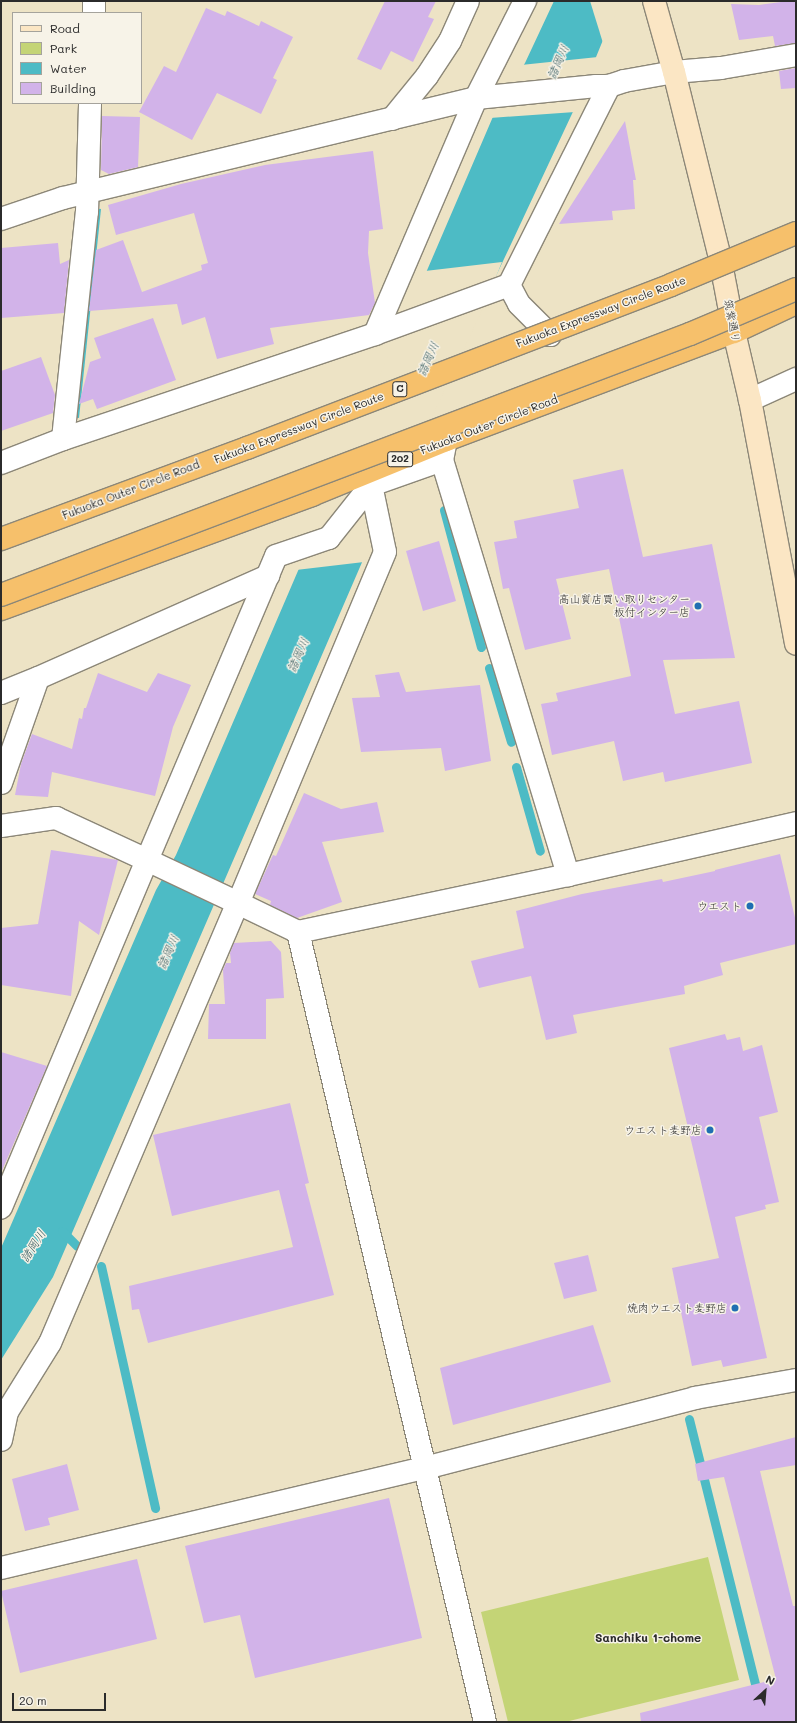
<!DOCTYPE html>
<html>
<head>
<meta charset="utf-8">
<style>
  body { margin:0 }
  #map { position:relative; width:797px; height:1723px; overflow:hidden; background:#ede3c5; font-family:Mali,"Klee One",sans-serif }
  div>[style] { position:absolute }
  .green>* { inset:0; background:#c4d476 }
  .water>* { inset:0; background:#4dbbc5 }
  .pier>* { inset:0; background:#ede3c5 }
  .stream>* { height:9px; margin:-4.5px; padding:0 4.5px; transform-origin:4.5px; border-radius:4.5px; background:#4dbbc5 }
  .building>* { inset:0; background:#d2b3e9 }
  .roads { filter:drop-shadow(1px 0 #8c8778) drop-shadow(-1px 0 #8c8778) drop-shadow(0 1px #8c8778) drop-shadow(0 -1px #8c8778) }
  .street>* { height:22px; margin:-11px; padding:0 11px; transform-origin:11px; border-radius:11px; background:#fff }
  .secondary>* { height:22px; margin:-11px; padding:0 11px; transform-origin:11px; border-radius:11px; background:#fbe6c4 }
  .highway>* { height:22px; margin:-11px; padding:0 11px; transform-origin:11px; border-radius:11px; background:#f6c06b }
  .bridges { filter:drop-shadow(1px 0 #8c8778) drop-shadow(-1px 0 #8c8778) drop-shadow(0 1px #8c8778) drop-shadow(0 -1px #8c8778) }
  .highway-bridge>* { height:22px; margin:-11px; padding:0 11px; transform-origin:11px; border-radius:11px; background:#f6c06b }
  .dots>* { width:11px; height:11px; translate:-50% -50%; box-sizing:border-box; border:2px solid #f7f3e8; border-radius:50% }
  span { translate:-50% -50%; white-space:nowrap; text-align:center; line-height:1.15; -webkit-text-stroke:3px #f7f3e8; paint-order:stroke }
  .shield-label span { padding:1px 3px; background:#f7f3e8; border:1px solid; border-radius:3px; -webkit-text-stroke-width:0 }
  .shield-label { font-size:10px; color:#2b2b2b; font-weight:700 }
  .street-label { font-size:11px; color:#2b2b2b }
  .poi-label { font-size:11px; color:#2b2b2b }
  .right { translate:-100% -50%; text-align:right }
  .water-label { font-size:12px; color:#375d61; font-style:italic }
  .neighbourhood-label { font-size:12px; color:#2b2b2b; font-weight:700 }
  .frame { position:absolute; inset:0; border:2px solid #2b2b2b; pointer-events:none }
  .legend { position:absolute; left:12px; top:12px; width:130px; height:92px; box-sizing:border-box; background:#f7f3e8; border:1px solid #a5a39c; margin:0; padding:5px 7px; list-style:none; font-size:12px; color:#2b2b2b }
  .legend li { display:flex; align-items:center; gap:8px; height:20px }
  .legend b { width:20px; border:1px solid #a5a39c }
  .north { position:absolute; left:745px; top:1671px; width:40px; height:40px; -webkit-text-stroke:3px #f7f3e8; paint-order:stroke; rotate:26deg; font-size:11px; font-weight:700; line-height:16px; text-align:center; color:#2b2b2b }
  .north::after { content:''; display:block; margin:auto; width:14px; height:18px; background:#2b2b2b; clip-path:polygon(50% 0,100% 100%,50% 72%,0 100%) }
  .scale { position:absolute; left:12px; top:1693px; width:94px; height:18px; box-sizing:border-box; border:2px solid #2b2b2b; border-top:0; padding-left:5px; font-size:12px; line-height:14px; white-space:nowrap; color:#2b2b2b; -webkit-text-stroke:3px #f7f3e8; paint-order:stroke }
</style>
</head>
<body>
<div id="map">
  <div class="green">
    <i style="clip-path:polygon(708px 1557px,739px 1680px,565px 1722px,508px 1722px,481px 1612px)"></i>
  </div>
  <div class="water">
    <i style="clip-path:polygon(554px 1px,619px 1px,578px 101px,363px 560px,53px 1277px,1px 1360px,1px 1248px,156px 890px,176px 855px,495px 112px,525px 63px)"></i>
    <i style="clip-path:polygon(94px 208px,101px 209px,79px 418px,73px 417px)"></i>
  </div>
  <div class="pier">
    <i style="clip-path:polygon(590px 1px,621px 1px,603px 43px)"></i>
    <i style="clip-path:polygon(598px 57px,575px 112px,490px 118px,521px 65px)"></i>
    <i style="clip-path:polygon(502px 262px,484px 306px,364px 562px,296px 570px,425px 271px)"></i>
  </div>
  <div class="stream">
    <i style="left:444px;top:510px;width:142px;rotate:74.9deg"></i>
    <i style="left:489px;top:668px;width:77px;rotate:73.4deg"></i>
    <i style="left:516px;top:767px;width:87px;rotate:74.1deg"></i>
    <i style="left:62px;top:1231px;width:21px;rotate:45deg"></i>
    <i style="left:101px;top:1266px;width:248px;rotate:77.4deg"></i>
    <i style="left:689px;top:1419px;width:284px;rotate:76deg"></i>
  </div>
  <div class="building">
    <i style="clip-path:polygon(385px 1px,436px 1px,428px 17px,434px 19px,413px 62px,391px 51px,381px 70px,357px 59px)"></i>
    <i style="clip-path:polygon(789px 1px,796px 1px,796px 43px,775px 46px,773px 36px,739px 40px,731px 4px,759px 5px)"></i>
    <i style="clip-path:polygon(206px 8px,225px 16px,227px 11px,259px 26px,261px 21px,293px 37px,273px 78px,277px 80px,261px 114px,217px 93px,192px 140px,139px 112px,164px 66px,176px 72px)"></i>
    <i style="clip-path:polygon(796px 68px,796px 88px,781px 89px,779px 71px)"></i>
    <i style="clip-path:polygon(102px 116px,140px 117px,138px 167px,109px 174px,101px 170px)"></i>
    <i style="clip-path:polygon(625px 121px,636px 180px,633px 180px,635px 209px,612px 211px,613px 220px,559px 224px)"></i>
    <i style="clip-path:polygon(373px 151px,383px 229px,369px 231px,368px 253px,375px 303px,369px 315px,270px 328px,274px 344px,217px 359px,205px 317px,182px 325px,177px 304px,89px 311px,96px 250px,123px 240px,142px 292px,202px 270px,201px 265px,208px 263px,194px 213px,116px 235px,108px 205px,181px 184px,265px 165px)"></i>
    <i style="clip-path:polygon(58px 243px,60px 264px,69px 260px,64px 313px,1px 318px,1px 248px)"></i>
    <i style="clip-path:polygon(153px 318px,176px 380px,97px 409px,93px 399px,79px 404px,90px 362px,101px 358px,94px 338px)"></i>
    <i style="clip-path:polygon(41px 357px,55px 395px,53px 413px,1px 431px,1px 371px)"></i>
    <i style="clip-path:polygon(623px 469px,643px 557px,712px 544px,735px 658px,663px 660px,675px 714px,739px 701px,752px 763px,665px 782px,663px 772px,623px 781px,614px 741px,552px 755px,541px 704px,558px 701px,556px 693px,631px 676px,609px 569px,556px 579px,571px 639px,525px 650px,509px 588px,503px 589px,494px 542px,517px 538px,514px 521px,579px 508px,573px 480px)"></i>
    <i style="clip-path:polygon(439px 541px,456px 601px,423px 611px,406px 551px)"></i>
    <i style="clip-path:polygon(399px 672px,406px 692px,480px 685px,491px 761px,445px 771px,441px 748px,361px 752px,352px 698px,380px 697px,375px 675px)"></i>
    <i style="clip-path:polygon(98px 673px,147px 692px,158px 673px,191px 685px,173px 727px,155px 796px,52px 772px,48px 797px,15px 795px,21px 764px,32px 734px,72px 749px,79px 718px,82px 719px,84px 708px,86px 708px)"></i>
    <i style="clip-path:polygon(304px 793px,341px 809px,377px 802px,384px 832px,322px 842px,342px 902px,297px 918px,270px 905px,271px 901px,255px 894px,273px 855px,276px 856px)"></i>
    <i style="clip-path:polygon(51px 850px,118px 860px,99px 935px,79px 921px,71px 996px,1px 985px,1px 928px,38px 924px)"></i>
    <i style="clip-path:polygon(780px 854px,796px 922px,796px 944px,720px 963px,723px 975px,684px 986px,685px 994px,573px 1015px,577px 1033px,546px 1040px,531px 976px,479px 988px,471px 961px,524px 948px,516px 911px,582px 894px,662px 879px,663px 882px,715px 871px,715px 870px)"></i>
    <i style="clip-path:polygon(271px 941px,281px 952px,284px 998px,266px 999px,266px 1039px,208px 1039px,209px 1004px,225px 1004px,223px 970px,226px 963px,231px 963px,230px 953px,234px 943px)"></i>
    <i style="clip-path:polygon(725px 1034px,727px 1040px,740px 1037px,743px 1051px,762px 1045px,778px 1112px,759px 1117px,779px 1202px,765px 1205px,766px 1209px,735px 1217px,767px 1358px,723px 1367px,721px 1360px,692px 1366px,672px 1268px,719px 1258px,669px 1048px)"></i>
    <i style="clip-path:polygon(1px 1052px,47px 1066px,1px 1173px)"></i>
    <i style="clip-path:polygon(290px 1103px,309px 1183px,305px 1184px,334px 1295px,148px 1343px,139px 1309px,132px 1310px,129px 1286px,293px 1247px,279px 1190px,172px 1216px,153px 1135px)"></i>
    <i style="clip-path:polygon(588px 1255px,597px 1291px,564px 1299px,554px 1263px)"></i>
    <i style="clip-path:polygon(593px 1325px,611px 1382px,453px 1425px,440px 1368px)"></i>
    <i style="clip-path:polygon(796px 1437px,796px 1465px,760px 1471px,793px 1606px,796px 1606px,796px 1722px,641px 1722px,640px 1713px,776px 1679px,724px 1477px,698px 1481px,695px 1464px)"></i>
    <i style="clip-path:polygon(67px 1464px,79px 1510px,48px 1518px,50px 1525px,25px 1531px,12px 1479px)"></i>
    <i style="clip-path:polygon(389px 1498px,422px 1638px,255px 1678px,240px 1615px,204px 1623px,185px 1546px)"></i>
    <i style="clip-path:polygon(137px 1559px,157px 1639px,20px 1673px,1px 1591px)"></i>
  </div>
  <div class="roads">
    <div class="street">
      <i style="left:94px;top:13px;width:12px;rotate:-90deg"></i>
      <i style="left:392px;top:119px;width:55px;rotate:-50.9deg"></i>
      <i style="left:427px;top:76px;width:42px;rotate:-56.7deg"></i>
      <i style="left:450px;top:41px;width:44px;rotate:-65.8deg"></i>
      <i style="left:1px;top:219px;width:65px;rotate:-18.7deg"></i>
      <i style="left:63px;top:198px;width:425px;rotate:-13.6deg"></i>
      <i style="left:476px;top:98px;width:121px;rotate:-5.7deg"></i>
      <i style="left:596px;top:86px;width:13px"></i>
      <i style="left:609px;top:86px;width:16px;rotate:-18deg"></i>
      <i style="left:624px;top:81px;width:51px;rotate:-10.2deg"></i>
      <i style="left:674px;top:72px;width:47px;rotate:-4.9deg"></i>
      <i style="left:721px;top:68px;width:76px;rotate:-9.8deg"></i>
      <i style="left:509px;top:285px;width:21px;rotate:62deg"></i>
      <i style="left:519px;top:304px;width:44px;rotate:45deg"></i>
      <i style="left:375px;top:334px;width:257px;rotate:-66.8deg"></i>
      <i style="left:476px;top:98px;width:109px;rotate:-63.2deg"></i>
      <i style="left:750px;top:400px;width:51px;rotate:-24.5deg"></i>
      <i style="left:63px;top:439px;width:228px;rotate:-84deg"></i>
      <i style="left:87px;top:212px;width:109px;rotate:-88.4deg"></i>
      <i style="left:445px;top:445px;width:15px;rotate:101deg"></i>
      <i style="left:442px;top:460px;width:434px;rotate:73.1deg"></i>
      <i style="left:1px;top:463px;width:66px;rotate:-21.2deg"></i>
      <i style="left:63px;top:439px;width:329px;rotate:-18.6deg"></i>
      <i style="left:375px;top:334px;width:143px;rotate:-20.1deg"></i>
      <i style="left:509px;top:285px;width:223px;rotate:-63.3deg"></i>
      <i style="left:371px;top:485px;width:68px;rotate:78.2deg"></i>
      <i style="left:385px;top:552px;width:381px;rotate:112.7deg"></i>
      <i style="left:238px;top:903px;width:67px;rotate:25.8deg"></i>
      <i style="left:298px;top:932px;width:276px;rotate:-11.9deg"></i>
      <i style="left:568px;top:875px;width:234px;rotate:-12.8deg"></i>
      <i style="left:1px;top:693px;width:40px;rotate:-22deg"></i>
      <i style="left:38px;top:678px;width:252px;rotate:-23.9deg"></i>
      <i style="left:1px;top:783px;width:111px;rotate:-70.6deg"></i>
      <i style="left:1px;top:826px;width:56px;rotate:-8.3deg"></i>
      <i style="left:56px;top:818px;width:100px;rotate:24.8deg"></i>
      <i style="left:147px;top:860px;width:377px;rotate:112.8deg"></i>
      <i style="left:298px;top:932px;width:812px;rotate:76.68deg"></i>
      <i style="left:1px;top:1440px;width:29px;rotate:-78deg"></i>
      <i style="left:7px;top:1412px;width:81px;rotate:-58.1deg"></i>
      <i style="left:50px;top:1343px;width:478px;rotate:-66.9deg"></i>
      <i style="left:238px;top:903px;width:101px;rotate:-154.7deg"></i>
      <i style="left:147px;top:860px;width:330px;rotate:-67deg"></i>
      <i style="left:276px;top:556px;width:56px;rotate:-18.8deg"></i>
      <i style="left:329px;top:538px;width:68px;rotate:-51.6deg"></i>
      <i style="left:371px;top:485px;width:75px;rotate:-19.4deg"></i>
      <i style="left:1px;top:1568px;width:436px;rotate:-13.3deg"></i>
      <i style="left:425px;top:1468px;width:279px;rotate:-14.5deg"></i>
      <i style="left:695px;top:1398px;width:103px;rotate:-10.1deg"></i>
    </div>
    <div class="secondary">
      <i style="left:654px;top:1px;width:74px;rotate:74.3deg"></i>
      <i style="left:674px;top:72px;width:192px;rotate:76.1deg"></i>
      <i style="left:720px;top:258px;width:75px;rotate:79.3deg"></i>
      <i style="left:734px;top:332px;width:70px;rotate:76.8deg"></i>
      <i style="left:750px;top:400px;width:248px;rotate:79.3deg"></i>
    </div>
    <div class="highway">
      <i style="left:1px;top:609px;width:331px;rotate:-20.1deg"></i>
      <i style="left:312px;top:495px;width:145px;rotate:-22.3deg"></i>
      <i style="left:446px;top:440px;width:308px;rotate:-20.6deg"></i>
      <i style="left:734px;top:332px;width:68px;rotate:-25.1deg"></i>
    </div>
  </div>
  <div class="bridges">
    <div class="highway-bridge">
      <i style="left:1px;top:539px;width:262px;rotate:-20.3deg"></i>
      <i style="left:247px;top:448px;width:454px;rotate:-21deg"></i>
      <i style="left:671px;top:285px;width:135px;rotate:-22.6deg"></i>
      <i style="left:1px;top:595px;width:737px;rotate:-20.75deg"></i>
      <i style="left:690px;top:334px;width:115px;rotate:-23deg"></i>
    </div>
  </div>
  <div class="dots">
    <i style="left:698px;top:606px;background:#1f6fb2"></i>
    <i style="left:750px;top:906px;background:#1f6fb2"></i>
    <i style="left:710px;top:1130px;background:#1f6fb2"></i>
    <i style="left:735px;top:1308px;background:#1f6fb2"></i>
  </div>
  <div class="shield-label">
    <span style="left:400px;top:389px">C</span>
    <span style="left:400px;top:459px">202</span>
  </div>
  <div class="street-label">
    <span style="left:601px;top:312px;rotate:-21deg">Fukuoka Expressway Circle Route</span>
    <span style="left:732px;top:321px;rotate:79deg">筑紫通り</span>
    <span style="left:489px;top:425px;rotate:-21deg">Fukuoka Outer Circle Road</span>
    <span style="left:299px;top:428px;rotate:-21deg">Fukuoka Expressway Circle Route</span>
    <span style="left:131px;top:490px;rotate:-21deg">Fukuoka Outer Circle Road</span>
  </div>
  <div class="poi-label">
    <span class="right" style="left:690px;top:606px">高山質店買い取りセンター<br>板付インター店</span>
    <span class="right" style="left:742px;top:906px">ウエスト</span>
    <span class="right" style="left:702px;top:1130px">ウエスト麦野店</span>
    <span class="right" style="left:727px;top:1308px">焼肉ウエスト麦野店</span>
  </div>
  <div class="water-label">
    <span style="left:558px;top:62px;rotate:-66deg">諸岡川</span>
    <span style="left:428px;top:359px;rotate:-66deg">諸岡川</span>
    <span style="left:298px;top:655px;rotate:-66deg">諸岡川</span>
    <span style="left:168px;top:952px;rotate:-66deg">諸岡川</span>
    <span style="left:33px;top:1246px;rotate:-57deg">諸岡川</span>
  </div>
  <div class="neighbourhood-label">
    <span style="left:648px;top:1638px">Sanchiku 1-chome</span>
  </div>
  <div class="frame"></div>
  <ul class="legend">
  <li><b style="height:5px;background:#fbe6c4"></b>Road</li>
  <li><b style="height:11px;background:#c4d476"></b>Park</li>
  <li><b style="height:11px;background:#4dbbc5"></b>Water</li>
  <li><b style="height:11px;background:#d2b3e9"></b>Building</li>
  </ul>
  <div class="north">N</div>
  <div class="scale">20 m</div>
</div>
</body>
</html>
